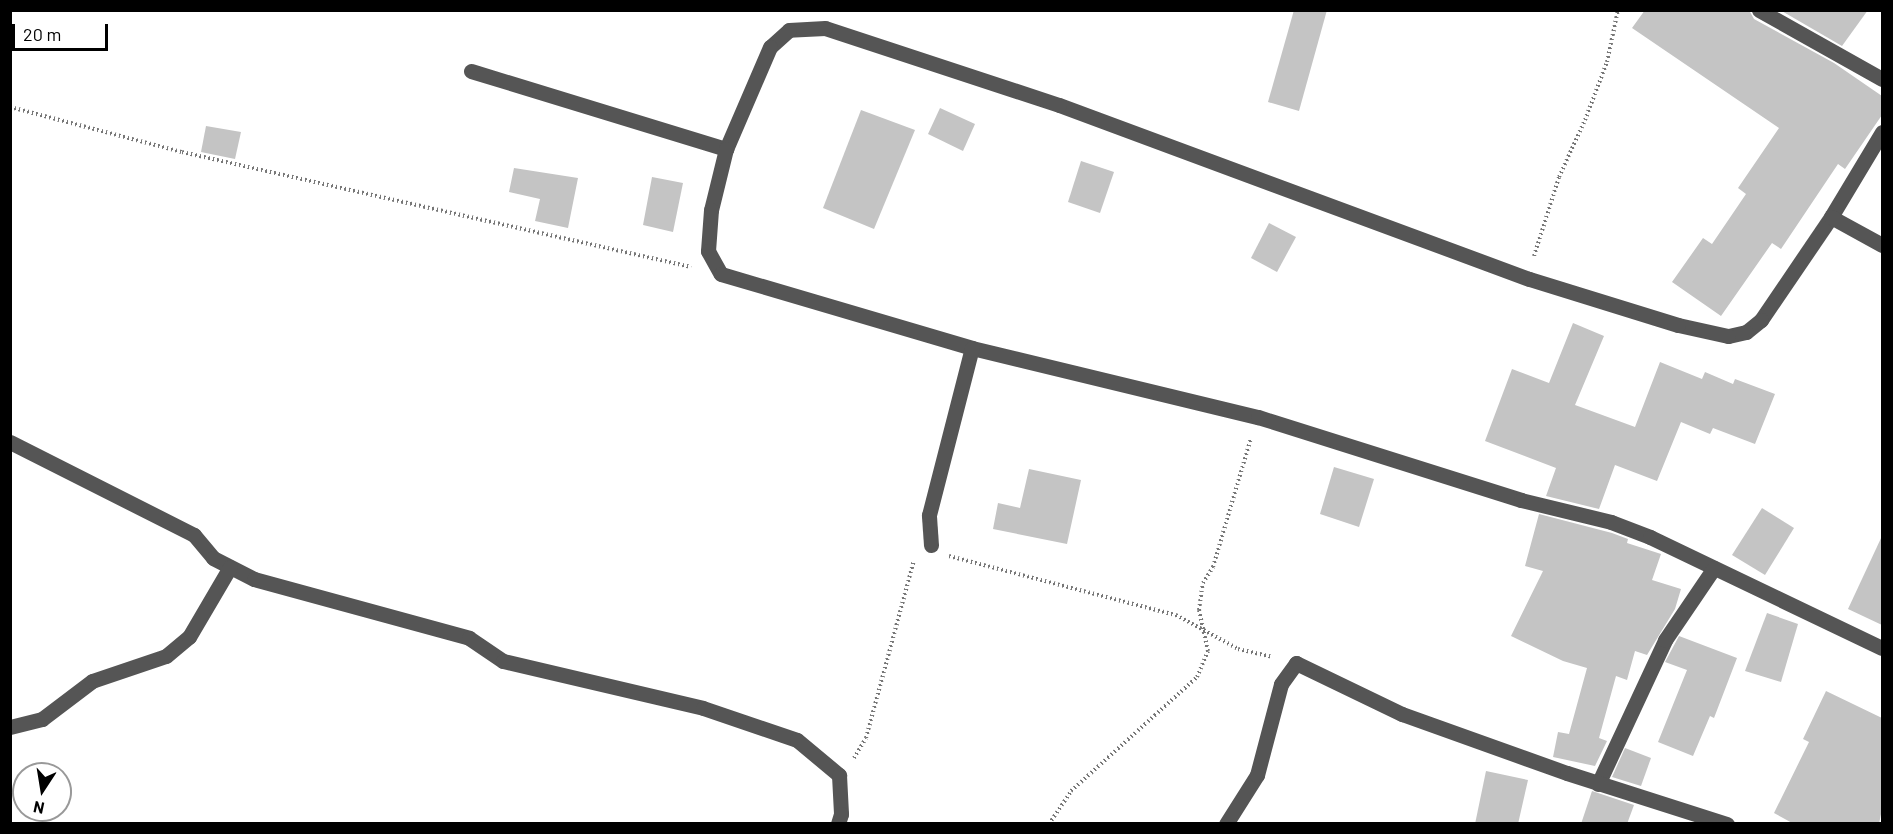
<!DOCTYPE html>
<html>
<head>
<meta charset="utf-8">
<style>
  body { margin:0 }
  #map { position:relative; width:1893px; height:834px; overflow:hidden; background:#fff; font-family:Barlow,sans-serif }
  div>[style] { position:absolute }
  .building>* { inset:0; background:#c4c4c4 }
  .path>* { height:4px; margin-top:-2px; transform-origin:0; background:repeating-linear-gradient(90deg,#777 0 1.5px,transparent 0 4.5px) }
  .minor>* { height:15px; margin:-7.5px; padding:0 7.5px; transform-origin:7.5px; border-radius:7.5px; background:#555 }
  span { translate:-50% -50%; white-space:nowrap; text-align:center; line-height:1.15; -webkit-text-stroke:4.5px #fff; paint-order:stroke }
  .frame { position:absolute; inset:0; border:12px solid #000; pointer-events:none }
  .north { position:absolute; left:12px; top:762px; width:60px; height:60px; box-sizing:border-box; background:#fff; border:2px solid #999; border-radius:50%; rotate:192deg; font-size:16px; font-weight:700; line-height:24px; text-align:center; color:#000 }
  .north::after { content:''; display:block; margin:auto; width:21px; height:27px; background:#000; clip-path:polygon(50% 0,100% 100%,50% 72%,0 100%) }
  .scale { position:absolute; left:12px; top:24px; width:96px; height:27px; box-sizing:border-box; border:3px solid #000; border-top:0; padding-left:8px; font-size:18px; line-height:21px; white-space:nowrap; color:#000; -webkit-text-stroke:4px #fff; paint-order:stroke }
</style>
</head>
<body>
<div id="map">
  <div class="building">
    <i style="clip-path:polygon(1294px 10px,1327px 10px,1299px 111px,1268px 102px)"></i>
    <i style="clip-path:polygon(1645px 10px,1749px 10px,1754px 19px,1834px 63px,1882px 96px,1882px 115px,1845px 169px,1838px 164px,1781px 249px,1772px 243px,1721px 316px,1672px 282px,1703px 238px,1712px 244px,1746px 194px,1738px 188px,1779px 128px,1632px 28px)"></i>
    <i style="clip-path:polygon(1780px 10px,1868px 10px,1842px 46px)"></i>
    <i style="clip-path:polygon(940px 108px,975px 124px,963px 151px,928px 134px)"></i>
    <i style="clip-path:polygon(861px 110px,915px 130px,874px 229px,823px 208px)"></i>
    <i style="clip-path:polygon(206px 126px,241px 132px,235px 159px,201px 152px)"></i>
    <i style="clip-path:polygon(1081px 161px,1114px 172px,1100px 213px,1068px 202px)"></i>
    <i style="clip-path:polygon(514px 168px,578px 178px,568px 228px,535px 221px,540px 199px,509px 192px)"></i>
    <i style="clip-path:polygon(652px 177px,683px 183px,673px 232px,643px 225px)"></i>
    <i style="clip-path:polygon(1269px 223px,1296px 237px,1277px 272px,1251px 258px)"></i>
    <i style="clip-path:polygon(1573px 323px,1604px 336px,1575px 405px,1635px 427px,1660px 362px,1702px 379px,1705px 372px,1733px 384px,1735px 379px,1775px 394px,1755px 444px,1713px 428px,1710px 434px,1681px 422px,1657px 481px,1615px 465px,1599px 509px,1546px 496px,1556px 468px,1485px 441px,1512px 369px,1549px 383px)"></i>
    <i style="clip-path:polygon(1334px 467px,1374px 479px,1359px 527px,1320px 514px)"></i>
    <i style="clip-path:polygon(1029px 469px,1081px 480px,1067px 544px,993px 529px,998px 503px,1020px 508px)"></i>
    <i style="clip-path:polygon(1762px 508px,1794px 528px,1765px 575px,1732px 555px)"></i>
    <i style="clip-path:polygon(1539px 514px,1612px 533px,1628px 539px,1627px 543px,1661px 554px,1652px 580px,1681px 589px,1675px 609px,1647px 655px,1635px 651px,1627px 680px,1616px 676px,1599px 738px,1607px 741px,1595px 766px,1553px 757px,1558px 732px,1569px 734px,1587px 668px,1563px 661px,1511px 636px,1543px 571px,1525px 566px)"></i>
    <i style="clip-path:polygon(1882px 536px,1882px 625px,1848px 609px)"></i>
    <i style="clip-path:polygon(1767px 613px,1798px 624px,1781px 682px,1745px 671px)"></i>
    <i style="clip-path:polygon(1679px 636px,1737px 658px,1714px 718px,1710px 716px,1693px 756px,1658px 742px,1687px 670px,1665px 662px)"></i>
    <i style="clip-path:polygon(1826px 691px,1882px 718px,1882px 809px,1879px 824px,1794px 824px,1774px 813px,1809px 742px,1803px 739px)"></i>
    <i style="clip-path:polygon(1625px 748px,1651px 758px,1641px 786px,1612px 777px)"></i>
    <i style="clip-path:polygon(1486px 771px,1528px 780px,1518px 824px,1475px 824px)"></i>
    <i style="clip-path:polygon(1592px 791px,1634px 805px,1627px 824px,1581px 824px)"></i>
  </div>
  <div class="path">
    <i style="left:10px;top:107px;width:178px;rotate:14.7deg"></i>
    <i style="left:182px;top:152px;width:522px;rotate:12.73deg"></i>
    <i style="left:1534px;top:256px;width:83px;rotate:-72.4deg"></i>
    <i style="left:1559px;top:177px;width:63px;rotate:-65.5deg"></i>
    <i style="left:1585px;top:120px;width:62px;rotate:-69.2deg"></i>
    <i style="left:1607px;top:62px;width:53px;rotate:-78.1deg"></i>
    <i style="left:949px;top:556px;width:235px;rotate:14.6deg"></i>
    <i style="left:1176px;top:615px;width:71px;rotate:28.7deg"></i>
    <i style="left:1238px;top:649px;width:35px;rotate:13deg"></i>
    <i style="left:854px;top:758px;width:23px;rotate:-59deg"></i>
    <i style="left:866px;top:738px;width:184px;rotate:-74.9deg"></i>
    <i style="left:1049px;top:824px;width:40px;rotate:-56deg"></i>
    <i style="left:1071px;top:791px;width:170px;rotate:-42.1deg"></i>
    <i style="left:1197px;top:677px;width:28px;rotate:-67deg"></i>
    <i style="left:1208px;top:651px;width:42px;rotate:-102.4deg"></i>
    <i style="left:1199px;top:610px;width:27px;rotate:-82deg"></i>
    <i style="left:1203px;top:583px;width:19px;rotate:-58deg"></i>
    <i style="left:1213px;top:567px;width:134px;rotate:-73.6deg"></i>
  </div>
  <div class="minor">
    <i style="left:1759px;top:10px;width:141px;rotate:29.3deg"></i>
    <i style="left:471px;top:71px;width:267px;rotate:17deg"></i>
    <i style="left:1882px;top:132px;width:99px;rotate:121deg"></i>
    <i style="left:1831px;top:217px;width:125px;rotate:124.2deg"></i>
    <i style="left:1761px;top:320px;width:19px;rotate:141deg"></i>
    <i style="left:1746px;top:332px;width:18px;rotate:167deg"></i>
    <i style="left:1728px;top:336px;width:51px;rotate:-167.6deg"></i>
    <i style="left:1678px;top:325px;width:156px;rotate:-162.8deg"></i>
    <i style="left:1529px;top:279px;width:501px;rotate:-159.68deg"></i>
    <i style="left:1059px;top:105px;width:246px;rotate:-161.8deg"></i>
    <i style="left:825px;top:28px;width:36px;rotate:177deg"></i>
    <i style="left:789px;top:30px;width:25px;rotate:138deg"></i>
    <i style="left:770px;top:47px;width:111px;rotate:113.3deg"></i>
    <i style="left:726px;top:149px;width:63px;rotate:103.8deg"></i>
    <i style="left:711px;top:210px;width:41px;rotate:94.2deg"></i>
    <i style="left:708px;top:251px;width:26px;rotate:61deg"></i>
    <i style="left:721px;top:274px;width:262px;rotate:16.4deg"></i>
    <i style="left:972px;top:348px;width:294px;rotate:13.6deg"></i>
    <i style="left:1258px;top:417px;width:276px;rotate:17.5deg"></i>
    <i style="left:1521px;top:500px;width:93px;rotate:13.7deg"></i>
    <i style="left:1611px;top:522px;width:42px;rotate:21deg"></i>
    <i style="left:1650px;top:537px;width:257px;rotate:25.6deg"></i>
    <i style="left:1831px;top:217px;width:58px;rotate:28.8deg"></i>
    <i style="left:10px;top:442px;width:206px;rotate:26.8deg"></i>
    <i style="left:194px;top:535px;width:30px;rotate:50deg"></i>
    <i style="left:213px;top:558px;width:46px;rotate:27.1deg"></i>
    <i style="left:254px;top:579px;width:223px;rotate:15.3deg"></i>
    <i style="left:469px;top:638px;width:41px;rotate:34.1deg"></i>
    <i style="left:503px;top:661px;width:205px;rotate:13.2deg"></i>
    <i style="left:703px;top:708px;width:99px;rotate:18.8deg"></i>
    <i style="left:797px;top:740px;width:55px;rotate:39.8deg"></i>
    <i style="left:839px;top:775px;width:39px;rotate:87deg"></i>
    <i style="left:841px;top:814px;width:10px;rotate:107deg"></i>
    <i style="left:931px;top:545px;width:30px;rotate:-94deg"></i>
    <i style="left:929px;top:515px;width:172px;rotate:-75.6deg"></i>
    <i style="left:10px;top:727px;width:33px;rotate:-14deg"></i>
    <i style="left:42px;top:719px;width:63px;rotate:-37.2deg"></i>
    <i style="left:92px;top:681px;width:78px;rotate:-18.7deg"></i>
    <i style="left:166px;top:656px;width:30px;rotate:-40deg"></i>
    <i style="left:189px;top:637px;width:81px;rotate:-59.6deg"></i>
    <i style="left:1598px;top:784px;width:159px;rotate:-65deg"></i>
    <i style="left:1665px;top:640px;width:87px;rotate:-55.8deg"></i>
    <i style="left:1226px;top:824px;width:58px;rotate:-57.7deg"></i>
    <i style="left:1257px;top:775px;width:94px;rotate:-75.2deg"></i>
    <i style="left:1281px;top:684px;width:26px;rotate:-54deg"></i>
    <i style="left:1296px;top:663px;width:118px;rotate:25.7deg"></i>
    <i style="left:1402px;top:714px;width:175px;rotate:19.7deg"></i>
    <i style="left:1567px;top:773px;width:168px;rotate:17.7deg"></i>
  </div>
  <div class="frame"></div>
  <div class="north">N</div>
  <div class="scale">20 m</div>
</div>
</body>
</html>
